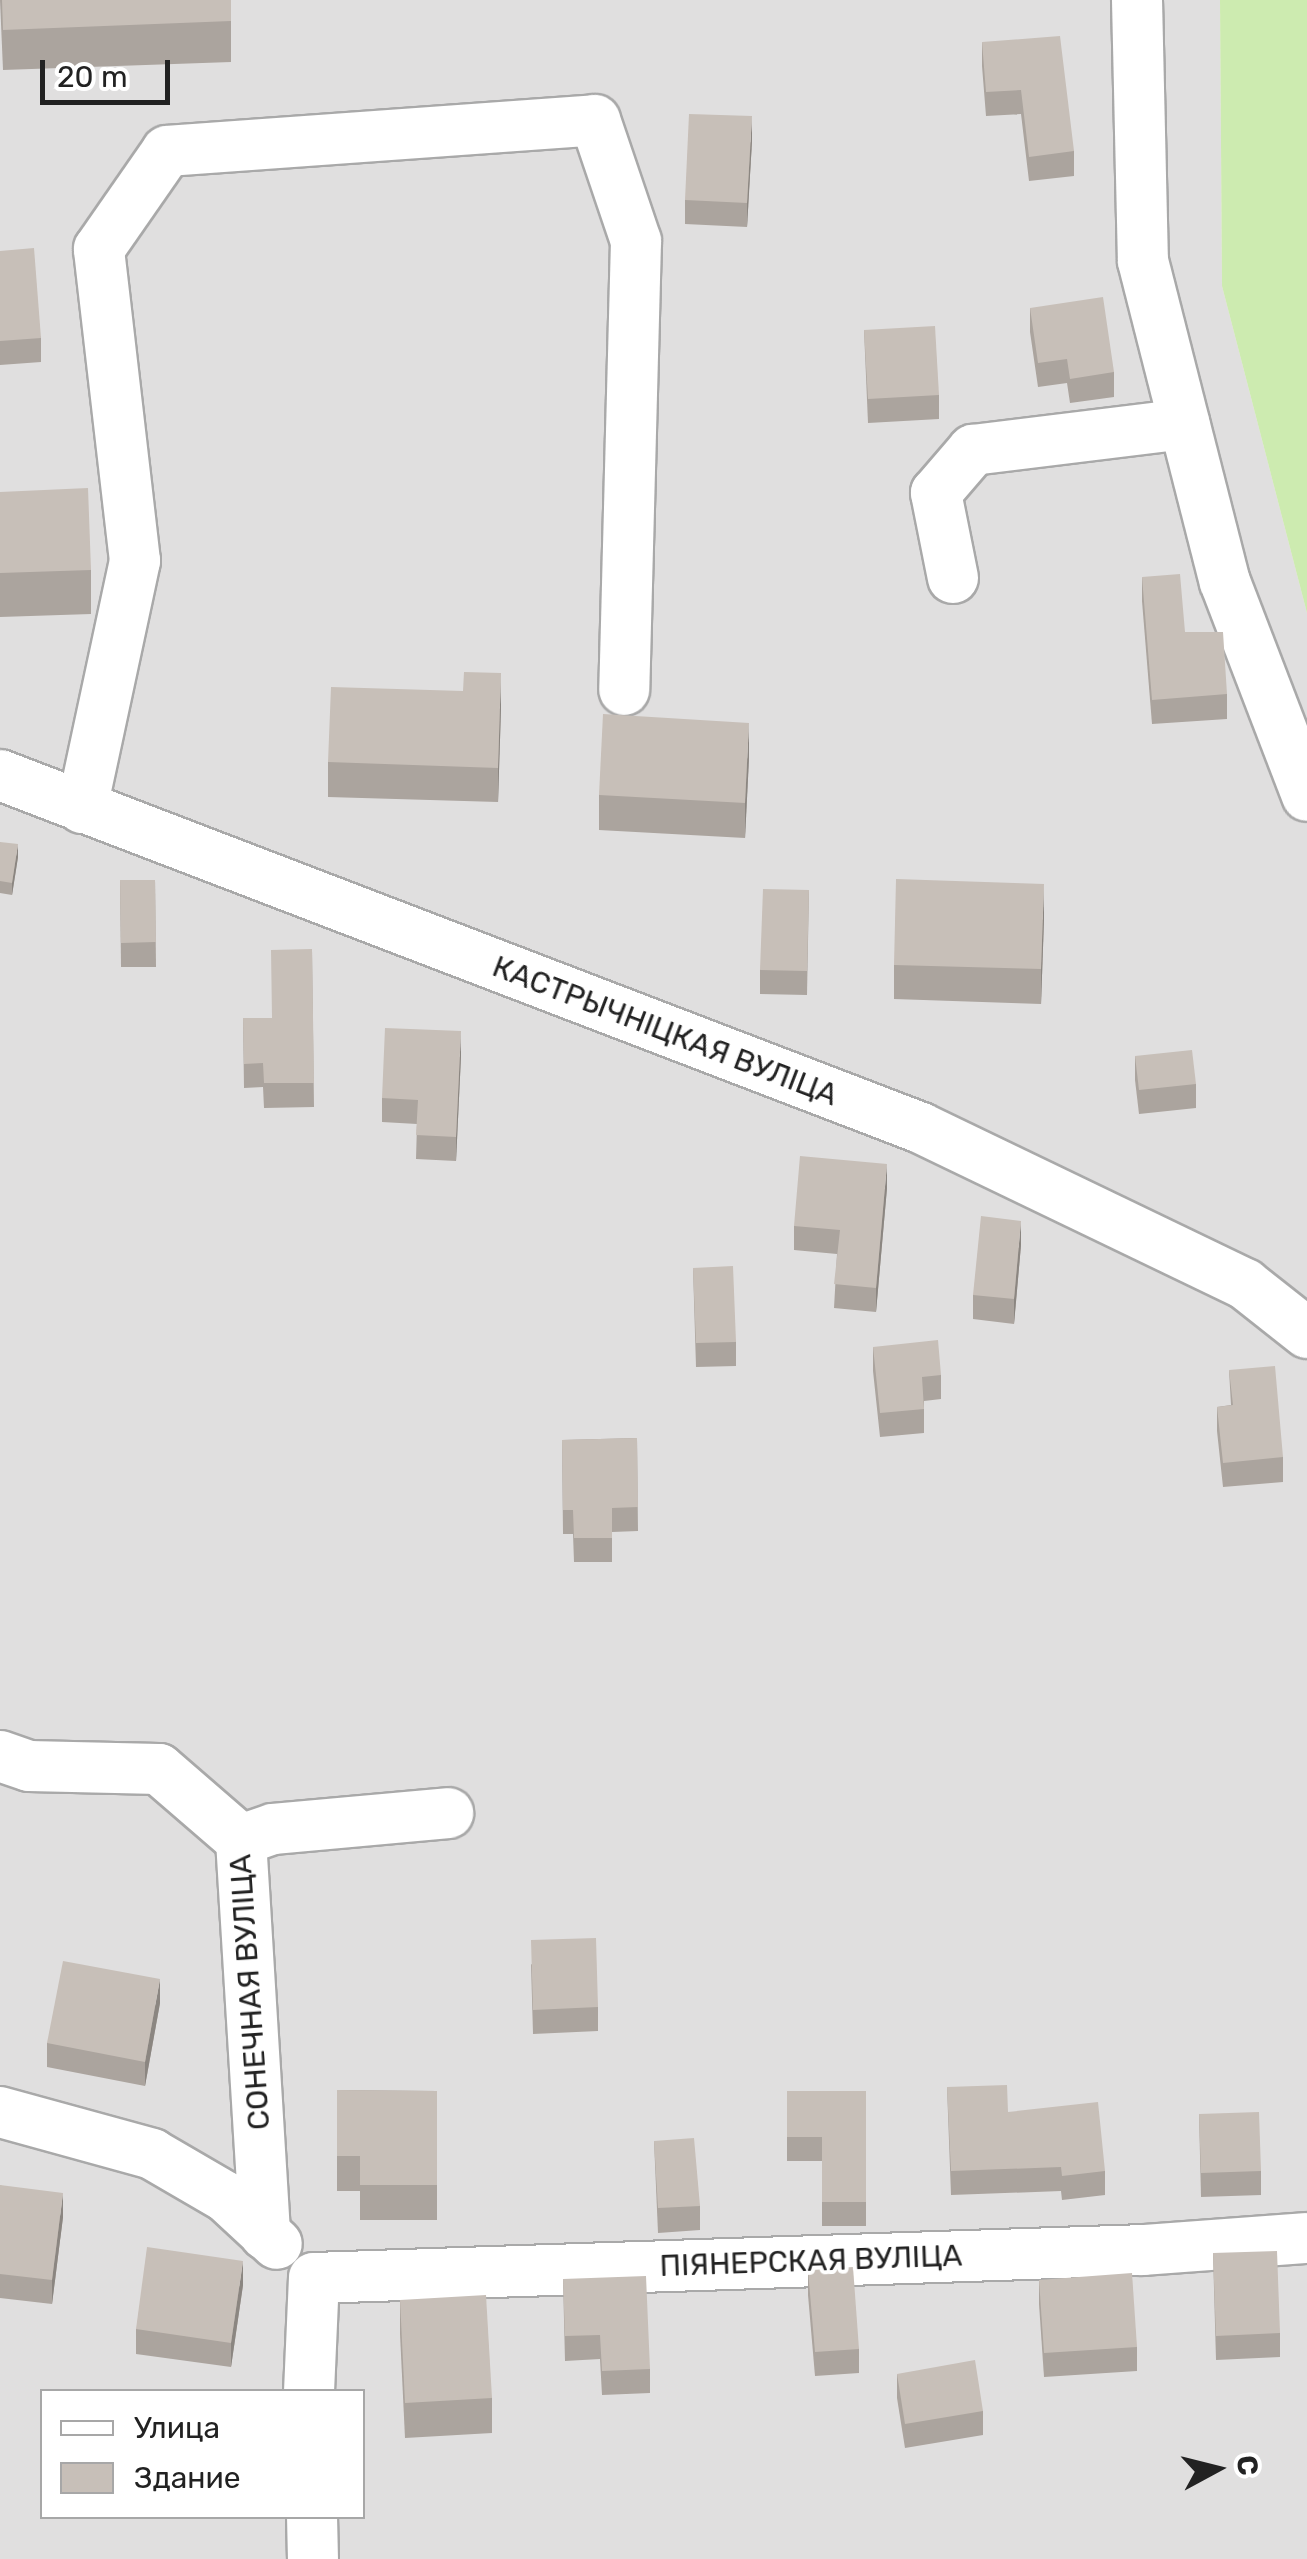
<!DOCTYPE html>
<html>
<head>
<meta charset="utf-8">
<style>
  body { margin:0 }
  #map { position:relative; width:1307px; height:2559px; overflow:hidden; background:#f2efe9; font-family:Rubik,sans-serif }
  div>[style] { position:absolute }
  .residential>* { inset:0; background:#e0dfdf }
  .grass>* { inset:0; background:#cdebb0 }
  .roads { filter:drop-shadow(2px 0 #a9a9a9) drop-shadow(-2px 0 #a9a9a9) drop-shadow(0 2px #a9a9a9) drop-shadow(0 -2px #a9a9a9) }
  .minor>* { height:50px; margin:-25px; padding:0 25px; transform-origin:25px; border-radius:25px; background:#fff }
  .wall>* { inset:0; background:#aba49e }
  .shaded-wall>* { inset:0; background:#8b8681 }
  .building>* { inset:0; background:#c7bfb8 }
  span { translate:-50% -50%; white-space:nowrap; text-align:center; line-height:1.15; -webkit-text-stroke:8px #fff; paint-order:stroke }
  .street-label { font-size:30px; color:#222 }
  .legend { position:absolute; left:40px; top:2389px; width:325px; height:130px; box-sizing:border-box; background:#fff; border:2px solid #a7a7a7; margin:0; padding:12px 18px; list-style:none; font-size:30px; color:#222 }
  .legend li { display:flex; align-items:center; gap:20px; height:50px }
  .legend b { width:50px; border:2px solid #a7a7a7 }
  .north { position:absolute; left:1167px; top:2419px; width:100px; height:100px; -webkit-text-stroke:8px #fff; paint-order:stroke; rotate:83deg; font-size:28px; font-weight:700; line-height:40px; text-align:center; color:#222 }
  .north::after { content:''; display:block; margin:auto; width:35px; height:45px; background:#222; clip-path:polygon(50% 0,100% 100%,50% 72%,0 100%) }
  .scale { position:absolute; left:40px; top:60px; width:130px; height:45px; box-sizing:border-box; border:5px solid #222; border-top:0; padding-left:12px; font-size:30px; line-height:35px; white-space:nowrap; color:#222; -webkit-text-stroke:8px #fff; paint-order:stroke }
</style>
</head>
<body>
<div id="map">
  <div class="residential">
    <i style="clip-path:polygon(evenodd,0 0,1220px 0,1222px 286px,1307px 613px,1307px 2559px,0 2559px,0 0,42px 2392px,362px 2392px,362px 2516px,42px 2516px,42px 2392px)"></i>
  </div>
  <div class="grass">
    <i style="clip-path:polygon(1220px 0,1307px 0,1307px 613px,1222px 286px)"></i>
  </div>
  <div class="roads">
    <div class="minor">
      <i style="left:1137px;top:0;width:261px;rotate:88.7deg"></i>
      <i style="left:1143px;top:261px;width:331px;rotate:75.7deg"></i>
      <i style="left:1225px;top:582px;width:229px;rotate:69deg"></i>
      <i style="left:953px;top:578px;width:87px;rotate:-101.3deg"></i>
      <i style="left:936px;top:493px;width:57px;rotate:-49.3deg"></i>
      <i style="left:973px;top:450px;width:213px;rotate:-7deg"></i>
      <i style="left:0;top:775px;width:986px;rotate:20.97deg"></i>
      <i style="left:921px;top:1128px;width:360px;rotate:25.7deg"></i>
      <i style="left:1245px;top:1284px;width:79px;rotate:38.3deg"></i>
      <i style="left:82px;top:808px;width:253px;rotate:-77.9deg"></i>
      <i style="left:135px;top:561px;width:314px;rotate:-96.6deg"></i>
      <i style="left:99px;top:249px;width:119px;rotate:-55.2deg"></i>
      <i style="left:167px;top:151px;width:429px;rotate:-4.1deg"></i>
      <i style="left:595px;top:120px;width:128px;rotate:71.3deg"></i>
      <i style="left:636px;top:241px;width:449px;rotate:91.5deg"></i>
      <i style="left:0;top:1756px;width:31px;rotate:19deg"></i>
      <i style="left:29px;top:1766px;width:130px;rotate:1.3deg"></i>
      <i style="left:159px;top:1769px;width:108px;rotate:40.9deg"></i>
      <i style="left:241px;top:1840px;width:395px;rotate:86.5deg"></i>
      <i style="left:241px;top:1840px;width:34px;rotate:-19deg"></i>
      <i style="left:273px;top:1829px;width:176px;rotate:-5.2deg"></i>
      <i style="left:0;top:2112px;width:158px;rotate:15.4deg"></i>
      <i style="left:152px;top:2154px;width:86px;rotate:30.2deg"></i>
      <i style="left:226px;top:2197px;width:69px;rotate:42.7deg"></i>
      <i style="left:314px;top:2278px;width:829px;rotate:-1.93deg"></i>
      <i style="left:1143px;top:2250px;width:164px;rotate:-4.2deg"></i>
      <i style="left:309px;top:2392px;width:114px;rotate:-87.5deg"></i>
      <i style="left:312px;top:2516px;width:43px;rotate:88.7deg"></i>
    </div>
  </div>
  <div class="wall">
    <i style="clip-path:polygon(0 0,231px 0,231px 62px,3px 70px)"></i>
    <i style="clip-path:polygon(982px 42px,1074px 151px,1074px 176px,1029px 181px,1021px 114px,986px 116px,982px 66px)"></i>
    <i style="clip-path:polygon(752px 141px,747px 227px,685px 224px,685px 200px)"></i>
    <i style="clip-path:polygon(0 251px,41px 338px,41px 362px,0 365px)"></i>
    <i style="clip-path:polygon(1030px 308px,1114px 372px,1114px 397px,1070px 403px,1067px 383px,1038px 387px,1030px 332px)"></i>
    <i style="clip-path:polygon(864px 330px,939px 395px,939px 419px,868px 423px)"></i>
    <i style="clip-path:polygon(0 492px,91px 570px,91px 614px,0 617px)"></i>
    <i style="clip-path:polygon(1142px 577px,1185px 632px,1227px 694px,1227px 719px,1152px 724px,1142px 601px)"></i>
    <i style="clip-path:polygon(501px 708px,498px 802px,328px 797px,328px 762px)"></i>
    <i style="clip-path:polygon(749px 758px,745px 838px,599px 830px,599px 795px)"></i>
    <i style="clip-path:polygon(0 842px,18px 857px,12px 895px,0 893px)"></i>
    <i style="clip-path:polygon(120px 880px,155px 880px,156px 967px,121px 967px)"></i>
    <i style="clip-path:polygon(809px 890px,807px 995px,760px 994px,760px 970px)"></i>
    <i style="clip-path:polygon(1044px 919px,1041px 1004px,894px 999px,894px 965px)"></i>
    <i style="clip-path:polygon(312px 949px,314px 1107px,264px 1108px,263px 1087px,244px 1088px,243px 1018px,272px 1018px)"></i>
    <i style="clip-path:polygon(461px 1056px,456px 1161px,416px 1159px,417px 1124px,382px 1122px,382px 1098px)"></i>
    <i style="clip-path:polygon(1135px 1056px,1196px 1084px,1196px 1108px,1139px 1114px,1135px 1080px)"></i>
    <i style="clip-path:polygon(887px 1188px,876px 1312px,834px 1308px,837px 1254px,794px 1250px,794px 1226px)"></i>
    <i style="clip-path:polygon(1021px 1245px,1014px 1324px,973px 1319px,973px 1295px)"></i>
    <i style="clip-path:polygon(693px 1268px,736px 1342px,736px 1366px,696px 1367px)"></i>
    <i style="clip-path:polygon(873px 1347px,941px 1375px,941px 1399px,924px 1401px,924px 1433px,880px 1437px,873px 1371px)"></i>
    <i style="clip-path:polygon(1229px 1370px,1283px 1457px,1283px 1482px,1223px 1487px,1217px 1431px,1217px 1407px,1231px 1405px)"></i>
    <i style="clip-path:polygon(637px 1438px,638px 1531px,612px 1532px,612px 1562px,574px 1562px,573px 1534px,563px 1534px,562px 1440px)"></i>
    <i style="clip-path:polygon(531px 1964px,598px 2007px,598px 2031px,533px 2034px)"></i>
    <i style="clip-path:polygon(160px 2003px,145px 2086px,47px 2067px,47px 2043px)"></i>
    <i style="clip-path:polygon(947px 2087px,1008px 2112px,1105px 2171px,1105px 2195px,1062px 2200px,1061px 2191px,951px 2195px)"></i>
    <i style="clip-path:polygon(337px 2090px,437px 2091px,437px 2220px,360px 2220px,360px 2191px,337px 2191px)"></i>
    <i style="clip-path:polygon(787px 2091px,866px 2091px,866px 2226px,822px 2226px,822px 2161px,787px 2161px)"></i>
    <i style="clip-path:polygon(1199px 2114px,1261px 2171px,1261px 2195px,1201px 2197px)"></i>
    <i style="clip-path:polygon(654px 2141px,700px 2206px,700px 2230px,658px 2233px)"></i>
    <i style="clip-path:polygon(0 2185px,63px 2217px,52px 2304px,0 2298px)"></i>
    <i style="clip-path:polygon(1213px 2253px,1280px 2333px,1280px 2357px,1216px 2360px)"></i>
    <i style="clip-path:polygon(808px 2270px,859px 2349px,859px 2373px,815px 2376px,808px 2295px)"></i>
    <i style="clip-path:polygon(563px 2279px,650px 2369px,650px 2393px,602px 2395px,600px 2359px,565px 2361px)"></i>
    <i style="clip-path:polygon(1039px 2280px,1137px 2347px,1137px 2371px,1044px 2377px,1039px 2304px)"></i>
    <i style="clip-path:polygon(243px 2285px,231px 2367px,136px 2354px,136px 2329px)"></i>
    <i style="clip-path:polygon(400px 2300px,492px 2398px,492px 2433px,405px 2438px,400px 2334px)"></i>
    <i style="clip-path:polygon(897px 2374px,983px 2411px,983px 2435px,905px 2448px,897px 2398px)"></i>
  </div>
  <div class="shaded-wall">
    <i style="clip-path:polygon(752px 116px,752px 141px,747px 227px,747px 203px)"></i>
    <i style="clip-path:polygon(501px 673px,501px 708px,498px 802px,498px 768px)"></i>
    <i style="clip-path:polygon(749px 723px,749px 758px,745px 838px,745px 803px)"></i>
    <i style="clip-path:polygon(18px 844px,18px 857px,12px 895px,12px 883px)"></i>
    <i style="clip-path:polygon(1044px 884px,1044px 919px,1041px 1004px,1041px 969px)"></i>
    <i style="clip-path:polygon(461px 1031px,461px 1056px,456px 1161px,456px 1137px)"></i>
    <i style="clip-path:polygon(887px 1164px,887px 1188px,876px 1312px,876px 1288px)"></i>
    <i style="clip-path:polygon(1021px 1221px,1021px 1245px,1014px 1324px,1014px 1299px)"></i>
    <i style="clip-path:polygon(160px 1979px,160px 2003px,145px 2086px,145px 2062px)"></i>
    <i style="clip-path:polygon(63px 2193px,63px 2217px,52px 2304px,52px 2280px)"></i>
    <i style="clip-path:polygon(243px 2261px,243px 2285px,231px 2367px,231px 2343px)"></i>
  </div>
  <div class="building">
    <i style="clip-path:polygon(2px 0,231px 0,231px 21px,3px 30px)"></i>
    <i style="clip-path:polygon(1060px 36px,1074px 151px,1029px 157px,1021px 90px,986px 92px,982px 42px)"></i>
    <i style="clip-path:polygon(689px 114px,752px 116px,747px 203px,685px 200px)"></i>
    <i style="clip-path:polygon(34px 248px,41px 338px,0 341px,0 251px)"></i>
    <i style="clip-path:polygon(1103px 297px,1114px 372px,1070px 379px,1067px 359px,1038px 363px,1030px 308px)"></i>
    <i style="clip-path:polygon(935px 326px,939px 395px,868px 399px,864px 330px)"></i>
    <i style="clip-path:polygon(88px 488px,91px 570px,0 573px,0 492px)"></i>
    <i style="clip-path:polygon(1180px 574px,1185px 632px,1223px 632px,1227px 694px,1152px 700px,1142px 577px)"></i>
    <i style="clip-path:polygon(464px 672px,501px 673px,498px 768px,328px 762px,331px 687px,463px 691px)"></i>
    <i style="clip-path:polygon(603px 714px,749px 723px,745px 803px,599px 795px)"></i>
    <i style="clip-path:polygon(0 842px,18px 844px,12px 883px,0 881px)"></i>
    <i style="clip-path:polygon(896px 879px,1044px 884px,1041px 969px,894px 965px)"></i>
    <i style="clip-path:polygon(120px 880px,155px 880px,156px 942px,121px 943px)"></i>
    <i style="clip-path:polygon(763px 889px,809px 890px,807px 971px,760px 970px)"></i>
    <i style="clip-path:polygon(312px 949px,314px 1083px,264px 1083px,263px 1063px,244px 1064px,243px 1018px,272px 1018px,271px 950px)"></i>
    <i style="clip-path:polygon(385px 1028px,461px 1031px,456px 1137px,416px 1135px,418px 1100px,382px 1098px)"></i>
    <i style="clip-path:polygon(1192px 1050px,1196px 1084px,1139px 1090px,1135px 1056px)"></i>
    <i style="clip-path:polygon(800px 1156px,887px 1164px,876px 1288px,834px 1284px,840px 1230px,794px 1226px)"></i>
    <i style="clip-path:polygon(981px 1216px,1021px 1221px,1014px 1299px,973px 1295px)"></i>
    <i style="clip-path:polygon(733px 1266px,736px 1342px,696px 1343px,693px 1268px)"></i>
    <i style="clip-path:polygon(938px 1340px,941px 1375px,922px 1377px,924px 1409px,880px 1413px,873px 1347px)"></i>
    <i style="clip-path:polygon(1275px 1366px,1283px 1457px,1223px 1463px,1217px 1407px,1233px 1405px,1229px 1370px)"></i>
    <i style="clip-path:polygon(637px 1438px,638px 1507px,612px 1508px,612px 1538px,574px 1538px,573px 1510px,563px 1510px,562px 1440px)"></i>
    <i style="clip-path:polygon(596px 1938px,598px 2007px,533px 2010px,531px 1940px)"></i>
    <i style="clip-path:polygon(63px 1961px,160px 1979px,145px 2062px,47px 2043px)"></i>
    <i style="clip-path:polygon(1007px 2085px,1008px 2112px,1098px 2102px,1105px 2171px,1062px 2176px,1061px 2167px,951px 2171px,947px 2087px)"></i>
    <i style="clip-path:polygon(337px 2090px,437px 2091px,437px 2185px,360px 2185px,360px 2156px,337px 2156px)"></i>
    <i style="clip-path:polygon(787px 2091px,866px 2091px,866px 2202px,822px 2202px,822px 2137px,787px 2137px)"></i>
    <i style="clip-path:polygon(1259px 2112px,1261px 2171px,1201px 2173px,1199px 2114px)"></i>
    <i style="clip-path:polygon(694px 2138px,700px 2206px,658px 2208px,654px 2141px)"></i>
    <i style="clip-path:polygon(0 2185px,63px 2193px,52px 2280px,0 2274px)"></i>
    <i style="clip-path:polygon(147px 2247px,243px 2261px,231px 2343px,136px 2329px)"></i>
    <i style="clip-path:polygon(1277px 2251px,1280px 2333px,1216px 2336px,1213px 2253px)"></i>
    <i style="clip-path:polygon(853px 2267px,859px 2349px,815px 2352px,808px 2270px)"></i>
    <i style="clip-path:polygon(1132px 2273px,1137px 2347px,1044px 2353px,1039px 2280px)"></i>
    <i style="clip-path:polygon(646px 2276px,650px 2369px,602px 2371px,600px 2335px,565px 2336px,563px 2279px)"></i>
    <i style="clip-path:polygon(486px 2295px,492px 2398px,405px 2403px,400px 2300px)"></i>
    <i style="clip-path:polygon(975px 2360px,983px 2411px,905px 2424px,897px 2374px)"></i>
  </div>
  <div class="street-label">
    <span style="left:665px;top:1031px;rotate:21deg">КАСТРЫЧНІЦКАЯ ВУЛІЦА</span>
    <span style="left:250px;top:1992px;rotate:-94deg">СОНЕЧНАЯ ВУЛІЦА</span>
    <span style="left:811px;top:2261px;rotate:-2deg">ПІЯНЕРСКАЯ ВУЛІЦА</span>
  </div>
  <ul class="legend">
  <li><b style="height:12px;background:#fff"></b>Улица</li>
  <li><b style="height:28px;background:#c7bfb8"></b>Здание</li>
  </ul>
  <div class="north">С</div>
  <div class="scale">20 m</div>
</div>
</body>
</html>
